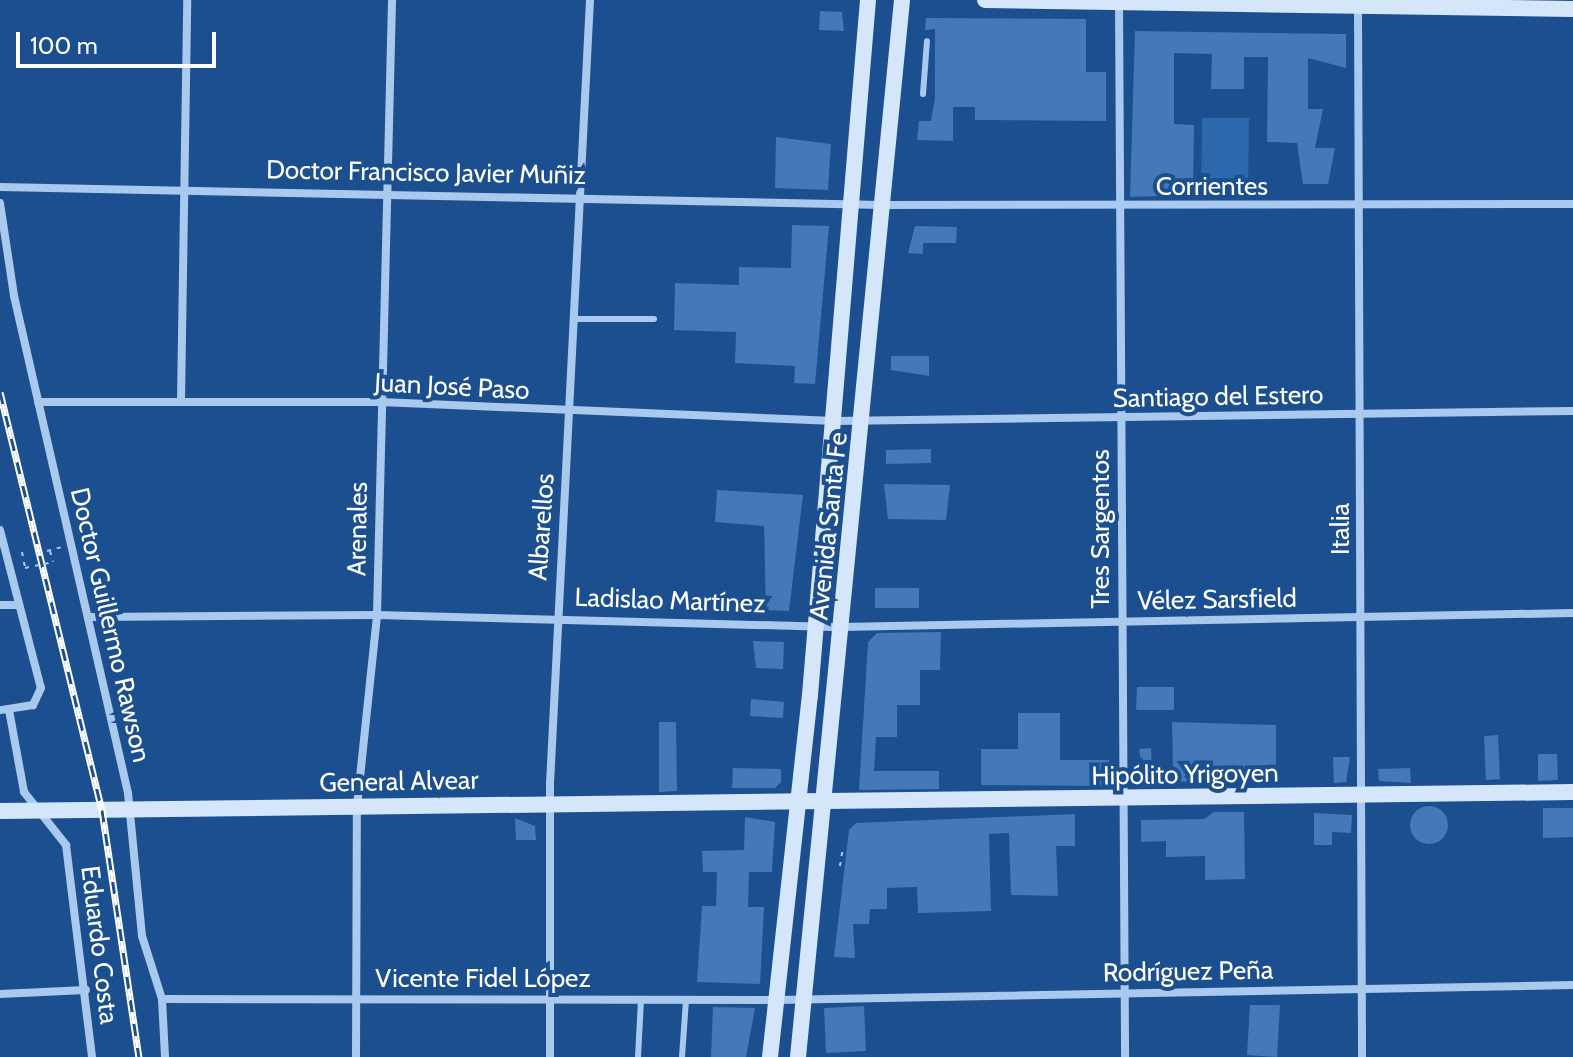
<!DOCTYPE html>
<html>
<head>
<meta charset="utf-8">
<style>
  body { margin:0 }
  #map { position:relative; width:1573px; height:1057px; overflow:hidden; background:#1b4f8f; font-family:Cabin,sans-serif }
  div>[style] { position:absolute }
  .green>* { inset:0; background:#2e69ad }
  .building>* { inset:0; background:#4478b7 }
  .round { border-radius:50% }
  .path>* { height:2px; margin-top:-1px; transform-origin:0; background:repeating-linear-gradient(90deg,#a9c9ee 0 4px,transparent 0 10px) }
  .lane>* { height:6px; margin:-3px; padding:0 3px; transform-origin:3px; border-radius:3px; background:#a9c9ee }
  .street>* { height:8px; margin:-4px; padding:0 4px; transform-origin:4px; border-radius:4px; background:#a9c9ee }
  .secondary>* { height:16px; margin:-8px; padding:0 8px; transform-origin:8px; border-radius:8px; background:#d6e6fa }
  .rail>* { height:7px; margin-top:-3.5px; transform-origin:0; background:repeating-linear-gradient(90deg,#1b4f8f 0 12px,#fff 0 24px); box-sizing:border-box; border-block:2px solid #fff }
  .path-bridge>* { height:2px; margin-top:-1px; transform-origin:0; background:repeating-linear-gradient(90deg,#a9c9ee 0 4px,transparent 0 10px) }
  span { translate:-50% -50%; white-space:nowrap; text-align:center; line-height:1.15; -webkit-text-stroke:8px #1b4f8f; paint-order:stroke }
  .street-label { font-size:26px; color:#fff }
  .scale { position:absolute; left:16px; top:32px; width:200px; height:36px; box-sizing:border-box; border:4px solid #fff; border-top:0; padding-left:10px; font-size:24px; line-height:28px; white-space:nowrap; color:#fff; -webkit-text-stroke:6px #1b4f8f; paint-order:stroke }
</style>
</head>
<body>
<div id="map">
  <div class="green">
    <i style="clip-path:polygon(1202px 118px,1249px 118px,1248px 196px,1201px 195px)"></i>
  </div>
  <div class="building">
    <i style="clip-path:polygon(820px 11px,842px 12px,844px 31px,819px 30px)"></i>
    <i style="clip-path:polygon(926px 18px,1086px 19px,1086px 72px,1106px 72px,1106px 121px,975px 120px,975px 107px,953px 107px,953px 141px,917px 140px,919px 121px,931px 121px,935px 98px,935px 29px,925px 30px)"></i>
    <i style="clip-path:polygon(1135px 31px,1346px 34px,1346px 68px,1308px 58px,1308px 109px,1323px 109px,1315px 148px,1335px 148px,1328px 184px,1303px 184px,1297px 143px,1267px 142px,1268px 57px,1244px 57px,1244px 89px,1211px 89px,1212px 54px,1174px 53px,1174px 124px,1194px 125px,1193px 195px,1130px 197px)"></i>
    <i style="clip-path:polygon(776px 137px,831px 144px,828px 190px,775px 188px)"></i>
    <i style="clip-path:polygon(792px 225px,829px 226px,815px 384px,794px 383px,795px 366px,735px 363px,736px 332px,674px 330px,675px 283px,739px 285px,739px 267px,791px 268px)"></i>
    <i style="clip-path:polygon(915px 226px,957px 227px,956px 243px,923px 243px,923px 254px,908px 253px)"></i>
    <i style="clip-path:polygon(891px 356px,929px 356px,929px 376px,891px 370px)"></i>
    <i style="clip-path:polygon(931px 449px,931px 463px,886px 464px,886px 450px)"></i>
    <i style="clip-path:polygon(884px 484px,950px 485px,946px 520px,888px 519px)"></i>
    <i style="clip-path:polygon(717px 490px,803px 495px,789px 611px,766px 610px,764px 526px,715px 522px)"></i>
    <i style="clip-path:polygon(875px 588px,919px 588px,919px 608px,875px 608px)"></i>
    <i style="clip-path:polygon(941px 632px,940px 670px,920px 670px,920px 705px,897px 705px,897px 737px,876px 737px,874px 771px,939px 771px,939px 789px,859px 790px,868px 642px,877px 633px)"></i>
    <i style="clip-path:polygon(753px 641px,784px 642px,783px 669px,756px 668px)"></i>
    <i style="clip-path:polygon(1137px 687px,1174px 687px,1174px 710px,1136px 710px)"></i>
    <i style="clip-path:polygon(751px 699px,784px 702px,783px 718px,750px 716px)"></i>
    <i style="clip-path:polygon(1018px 713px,1060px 713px,1060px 760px,1109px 760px,1109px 779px,1101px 786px,981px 785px,981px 749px,1018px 749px)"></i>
    <i style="clip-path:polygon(659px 722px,676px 722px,677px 791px,659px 792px)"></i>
    <i style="clip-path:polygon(1172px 722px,1276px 725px,1276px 781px,1145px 782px,1139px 749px,1151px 748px,1152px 769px,1173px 768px)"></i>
    <i style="clip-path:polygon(1498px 735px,1500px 779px,1486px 780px,1484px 736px)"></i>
    <i style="clip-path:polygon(1538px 754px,1557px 754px,1558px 780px,1538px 781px)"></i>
    <i style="clip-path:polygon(1333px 757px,1350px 757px,1346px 782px,1334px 783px)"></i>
    <i style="clip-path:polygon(733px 768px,781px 769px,781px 782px,775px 788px,732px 788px)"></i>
    <i style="clip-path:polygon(1410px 768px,1411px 783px,1379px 781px,1378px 769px)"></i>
    <i class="round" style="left:1410px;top:806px;width:38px;height:38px"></i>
    <i style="clip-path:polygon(1543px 808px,1573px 808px,1573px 837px,1543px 838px)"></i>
    <i style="clip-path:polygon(1214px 812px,1244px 812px,1245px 879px,1205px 880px,1205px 856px,1166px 857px,1166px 841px,1141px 842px,1141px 820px,1204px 819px)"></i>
    <i style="clip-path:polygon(1314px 813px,1352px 815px,1351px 833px,1332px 832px,1332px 845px,1314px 845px)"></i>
    <i style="clip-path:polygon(1075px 814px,1075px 846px,1056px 846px,1058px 896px,1011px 895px,1009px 833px,989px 834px,991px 911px,918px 913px,917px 887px,887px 888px,887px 909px,870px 909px,869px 924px,853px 924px,855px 958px,834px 957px,849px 830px,856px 823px)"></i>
    <i style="clip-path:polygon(745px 817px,775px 822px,772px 872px,749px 872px,748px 907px,764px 907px,760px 984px,697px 982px,702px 906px,716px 906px,717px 872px,703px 872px,702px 851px,744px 850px)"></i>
    <i style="clip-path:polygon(515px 818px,535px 826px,536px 840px,516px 840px)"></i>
    <i style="clip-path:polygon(1250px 1005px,1280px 1005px,1277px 1057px,1247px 1055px)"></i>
    <i style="clip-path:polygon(864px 1006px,866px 1051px,826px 1053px,824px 1008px)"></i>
    <i style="clip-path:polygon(713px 1007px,755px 1008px,746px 1057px,711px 1057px)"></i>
  </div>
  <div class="path">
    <i style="left:47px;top:551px;width:16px;rotate:-15deg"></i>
    <i style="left:50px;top:551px;width:11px;rotate:75deg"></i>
    <i style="left:22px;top:552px;width:16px;rotate:79deg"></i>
    <i style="left:840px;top:866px;width:20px;rotate:-81deg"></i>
  </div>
  <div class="lane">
    <i style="left:923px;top:94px;width:53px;rotate:-85.7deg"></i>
    <i style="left:576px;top:319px;width:78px"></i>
    <i style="left:638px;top:1057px;width:58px;rotate:-87deg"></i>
    <i style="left:682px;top:1057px;width:57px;rotate:-86deg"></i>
  </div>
  <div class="street">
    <i style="left:1119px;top:2px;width:1055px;rotate:89.67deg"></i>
    <i style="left:1358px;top:5px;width:1052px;rotate:89.78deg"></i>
    <i style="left:0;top:187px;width:882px;rotate:1.17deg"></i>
    <i style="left:882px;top:205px;width:691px;rotate:-0.08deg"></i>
    <i style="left:0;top:203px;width:94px;rotate:81.4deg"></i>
    <i style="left:14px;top:296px;width:510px;rotate:77.08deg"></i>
    <i style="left:128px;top:793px;width:144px;rotate:84.4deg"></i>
    <i style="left:142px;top:936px;width:66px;rotate:72.4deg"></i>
    <i style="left:162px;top:999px;width:58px;rotate:87deg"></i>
    <i style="left:181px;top:400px;width:400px;rotate:-89.1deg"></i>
    <i style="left:38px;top:402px;width:342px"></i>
    <i style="left:380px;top:402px;width:455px;rotate:2.4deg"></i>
    <i style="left:835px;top:421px;width:738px;rotate:-0.78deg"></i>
    <i style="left:0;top:530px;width:163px;rotate:75.5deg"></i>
    <i style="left:41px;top:688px;width:19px;rotate:115deg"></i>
    <i style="left:33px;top:705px;width:33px;rotate:171deg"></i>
    <i style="left:0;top:605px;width:19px"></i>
    <i style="left:91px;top:617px;width:286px;rotate:-0.4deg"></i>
    <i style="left:377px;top:615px;width:465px;rotate:1.5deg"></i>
    <i style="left:842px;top:627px;width:731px;rotate:-1.1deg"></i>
    <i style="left:9px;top:710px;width:83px;rotate:79.6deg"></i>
    <i style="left:24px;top:792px;width:68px;rotate:51.6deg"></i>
    <i style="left:66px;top:845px;width:214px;rotate:83deg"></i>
    <i style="left:0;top:994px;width:86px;rotate:-2.7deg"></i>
    <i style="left:162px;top:999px;width:615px;rotate:0.09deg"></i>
    <i style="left:777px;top:1000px;width:796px;rotate:-1.08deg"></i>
    <i style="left:356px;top:1057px;width:251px;rotate:-89.8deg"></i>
    <i style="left:357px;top:806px;width:192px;rotate:-84deg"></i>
    <i style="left:377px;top:615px;width:615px;rotate:-88.6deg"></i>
    <i style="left:550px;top:1057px;width:273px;rotate:-90deg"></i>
    <i style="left:550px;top:784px;width:785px;rotate:-87.08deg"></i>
  </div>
  <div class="secondary">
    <i style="left:985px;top:0;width:588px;rotate:0.88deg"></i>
    <i style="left:0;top:811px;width:1573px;rotate:-0.69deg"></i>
    <i style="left:770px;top:1057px;width:364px;rotate:-83.7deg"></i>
    <i style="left:810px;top:695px;width:697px;rotate:-85.23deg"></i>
    <i style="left:798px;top:1057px;width:1062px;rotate:-84.38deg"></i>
  </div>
  <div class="rail">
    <i style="left:0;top:392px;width:430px;rotate:76.3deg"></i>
    <i style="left:102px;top:810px;width:250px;rotate:81.5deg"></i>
  </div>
  <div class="path-bridge">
    <i style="left:25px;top:568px;width:29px;rotate:-12deg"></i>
  </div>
  <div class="street-label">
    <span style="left:426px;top:173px;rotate:1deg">Doctor Francisco Javier Muñiz</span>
    <span style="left:1212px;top:187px">Corrientes</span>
    <span style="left:452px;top:387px;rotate:3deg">Juan José Paso</span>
    <span style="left:1218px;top:397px;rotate:-1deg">Santiago del Estero</span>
    <span style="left:829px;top:526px;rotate:-84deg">Avenida Santa Fe</span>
    <span style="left:542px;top:527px;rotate:-86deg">Albarellos</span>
    <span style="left:358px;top:529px;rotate:-89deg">Arenales</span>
    <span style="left:1101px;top:529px;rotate:-90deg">Tres Sargentos</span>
    <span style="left:1341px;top:529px;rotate:-90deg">Italia</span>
    <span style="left:1217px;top:600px;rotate:-1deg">Vélez Sarsfield</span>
    <span style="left:670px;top:601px;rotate:2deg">Ladislao Martínez</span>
    <span style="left:110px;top:625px;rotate:77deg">Doctor Guillermo Rawson</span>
    <span style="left:1185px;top:775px;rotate:-1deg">Hipólito Yrigoyen</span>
    <span style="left:399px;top:782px;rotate:-1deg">General Alvear</span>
    <span style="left:99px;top:945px;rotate:83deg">Eduardo Costa</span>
    <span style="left:1188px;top:972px;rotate:-1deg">Rodríguez Peña</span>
    <span style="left:483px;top:979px">Vicente Fidel López</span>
  </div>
  <div class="scale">100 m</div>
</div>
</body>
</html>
